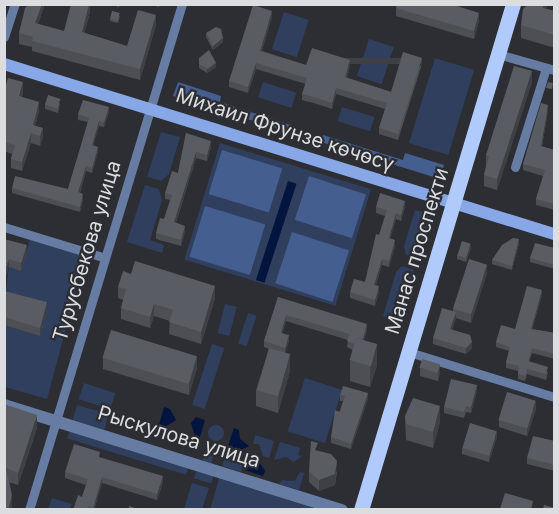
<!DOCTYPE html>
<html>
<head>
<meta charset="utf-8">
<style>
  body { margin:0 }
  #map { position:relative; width:559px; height:514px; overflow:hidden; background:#2c2e33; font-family:Inter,sans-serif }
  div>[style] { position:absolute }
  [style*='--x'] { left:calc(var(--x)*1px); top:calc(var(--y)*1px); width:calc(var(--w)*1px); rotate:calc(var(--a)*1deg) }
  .green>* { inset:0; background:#303f5e; transform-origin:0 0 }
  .round { border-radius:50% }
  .forest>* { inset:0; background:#455e90; transform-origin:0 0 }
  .water>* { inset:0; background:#03143f; transform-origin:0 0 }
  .minor>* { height:9px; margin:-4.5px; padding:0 4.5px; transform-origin:4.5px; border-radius:4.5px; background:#677ca3 }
  .tertiary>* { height:12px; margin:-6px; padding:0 6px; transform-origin:6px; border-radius:6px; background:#677ca3 }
  .secondary>* { height:12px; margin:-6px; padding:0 6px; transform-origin:6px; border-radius:6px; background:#87a7e6 }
  .primary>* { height:15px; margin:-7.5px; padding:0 7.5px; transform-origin:7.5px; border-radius:7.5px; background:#b0cafb }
  .wall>* { inset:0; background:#4d4f54 }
  .shaded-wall>* { inset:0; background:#3e4045; transform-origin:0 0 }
  .building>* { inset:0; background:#595c62; transform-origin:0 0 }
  span { translate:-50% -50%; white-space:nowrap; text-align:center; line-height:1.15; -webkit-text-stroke:4.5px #2c2e33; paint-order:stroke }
  .street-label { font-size:20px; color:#dbdde0 }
  .frame { position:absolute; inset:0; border:6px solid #dbdde0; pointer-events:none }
</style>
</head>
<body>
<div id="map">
  <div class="green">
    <div style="left:284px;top:12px;width:26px;height:39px;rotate:18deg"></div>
    <div style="left:369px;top:39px;width:26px;height:39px;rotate:18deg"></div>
    <div style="left:435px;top:58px;width:41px;height:89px;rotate:17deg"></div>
    <div style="left:263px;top:82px;width:35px;height:16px;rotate:18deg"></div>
    <div style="left:342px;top:107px;width:34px;height:15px;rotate:17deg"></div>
    <div style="clip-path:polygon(161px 132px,180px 137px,169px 174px,161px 181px,147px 177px)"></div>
    <div style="left:220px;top:143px;width:158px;height:122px;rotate:17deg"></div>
    <div style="clip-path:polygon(145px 185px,159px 189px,162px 200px,150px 240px,164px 245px,162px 253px,127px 242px)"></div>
    <div style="clip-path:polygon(415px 210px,431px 214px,417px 258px,406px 255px,404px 246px)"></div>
    <div style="clip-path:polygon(31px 236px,86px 254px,47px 399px,5px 387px,4px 325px,39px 335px,47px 310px,5px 297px,9px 267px,21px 270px)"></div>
    <div style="clip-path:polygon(402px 266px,414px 270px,398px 321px,383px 316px,396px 272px)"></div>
    <div style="left:225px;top:304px;width:12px;height:30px;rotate:14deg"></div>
    <div style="left:248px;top:313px;width:9px;height:32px;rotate:18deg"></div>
    <div style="left:212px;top:344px;width:13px;height:64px;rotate:18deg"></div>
    <div style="left:305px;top:378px;width:39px;height:56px;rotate:18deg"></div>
    <div style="left:84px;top:383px;width:33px;height:17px;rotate:18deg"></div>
    <div style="left:77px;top:405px;width:33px;height:16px;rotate:16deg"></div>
    <div class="round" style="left:208px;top:425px;width:16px;height:16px"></div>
    <div style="left:70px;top:430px;width:124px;height:9px;rotate:17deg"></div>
    <div style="clip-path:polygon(255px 435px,274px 441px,269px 458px,263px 456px,259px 444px,253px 444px)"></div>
    <div style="clip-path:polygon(280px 442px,300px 448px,298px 455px,302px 456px,294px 462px,286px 457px,274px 460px)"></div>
    <div style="left:208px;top:444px;width:9px;height:18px;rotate:18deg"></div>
    <div style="clip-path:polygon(227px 450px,240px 454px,244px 462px,241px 472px,222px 466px)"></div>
    <div style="left:197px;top:468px;width:18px;height:11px;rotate:16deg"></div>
    <div style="clip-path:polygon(300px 472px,304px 473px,299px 490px,279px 484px,282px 480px,295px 481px)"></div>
    <div style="clip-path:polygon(220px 475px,335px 510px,210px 510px)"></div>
    <div style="clip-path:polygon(192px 483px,209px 488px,202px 509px,184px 509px)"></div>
    <div style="clip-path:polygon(52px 498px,72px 504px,70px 509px,48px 509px)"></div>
  </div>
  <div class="forest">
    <div style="clip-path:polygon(178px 82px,221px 96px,220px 102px,291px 125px,289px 132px,173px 96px)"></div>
    <div style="clip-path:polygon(323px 135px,403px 160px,405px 153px,444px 165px,440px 179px,321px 142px)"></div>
    <div style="left:222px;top:150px;width:63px;height:46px;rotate:17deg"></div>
    <div style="left:309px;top:176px;width:60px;height:46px;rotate:18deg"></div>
    <div style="left:205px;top:206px;width:63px;height:53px;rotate:17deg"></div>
    <div style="left:292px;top:232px;width:60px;height:54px;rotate:18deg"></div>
  </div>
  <div class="water">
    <div style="left:288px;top:181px;width:9px;height:104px;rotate:18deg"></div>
    <div style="clip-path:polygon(164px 407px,170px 409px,176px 420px,165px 427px,159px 425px)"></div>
    <div style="clip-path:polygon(196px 417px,205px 420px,200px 437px,195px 436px,191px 423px)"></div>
    <div style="clip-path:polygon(234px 428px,239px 430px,240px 439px,249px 446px,241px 450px,228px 446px)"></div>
    <div style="clip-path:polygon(257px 459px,265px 471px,263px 476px,245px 470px,247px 463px)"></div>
  </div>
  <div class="minor">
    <div style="--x:4;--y:37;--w:35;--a:-72"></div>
    <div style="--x:498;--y:54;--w:58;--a:15.9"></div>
    <div style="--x:515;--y:167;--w:104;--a:-72.6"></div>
    <div style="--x:4;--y:227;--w:103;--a:16.9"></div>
    <div style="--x:409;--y:352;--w:152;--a:17.2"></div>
    <div style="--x:29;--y:510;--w:529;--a:-73.18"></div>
  </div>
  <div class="tertiary">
    <div style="--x:4;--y:405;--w:354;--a:17.3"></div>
  </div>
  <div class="secondary">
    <div style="--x:4;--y:64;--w:576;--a:17.18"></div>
  </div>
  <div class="primary">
    <div style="--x:361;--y:510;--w:528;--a:-73.28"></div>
  </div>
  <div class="wall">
    <div style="clip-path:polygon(29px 4px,45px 4px,38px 24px,64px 31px,90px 4px,90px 12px,84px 33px,127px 46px,156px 25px,140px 80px,32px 51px,32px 47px,19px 44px,19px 33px)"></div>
    <div style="clip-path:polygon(151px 4px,160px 4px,159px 7px)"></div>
    <div style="clip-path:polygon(396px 8px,479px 21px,474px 39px,396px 16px)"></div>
    <div style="clip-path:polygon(547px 9px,555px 11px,555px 48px,521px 38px,521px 25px)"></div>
    <div style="clip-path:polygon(120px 16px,118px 23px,110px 21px,110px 19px)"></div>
    <div style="clip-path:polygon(272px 17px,262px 51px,306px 65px,350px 66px,347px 78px,391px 92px,422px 64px,398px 140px,379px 134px,379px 128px,385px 109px,336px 94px,332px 109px,317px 104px,302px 100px,302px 94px,306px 84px,256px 69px,248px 93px,229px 87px,229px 81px)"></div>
    <div style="clip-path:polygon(206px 33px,223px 42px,213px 50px,206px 37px)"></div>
    <div style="clip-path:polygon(199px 58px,216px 67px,207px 73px,199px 68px)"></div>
    <div style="clip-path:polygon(532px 82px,497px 190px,484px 186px,484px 175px,486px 166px,486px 155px)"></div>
    <div style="clip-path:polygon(4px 92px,23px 92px,22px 97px,39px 111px,35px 126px,43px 137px,40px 146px,31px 143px,22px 171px,11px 168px,11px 159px,12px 154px,4px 151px)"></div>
    <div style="clip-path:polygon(60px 103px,58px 113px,45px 109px,45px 105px)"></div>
    <div style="clip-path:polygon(548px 111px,542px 147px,555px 150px,555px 210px,536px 205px,536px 199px,543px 176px,523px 170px,523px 164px)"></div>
    <div style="clip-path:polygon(109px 112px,104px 127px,99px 126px,93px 146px,98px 152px,92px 173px,86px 171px,80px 193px,83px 199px,80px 212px,12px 193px,12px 188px,68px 189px,88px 122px,78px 120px,78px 114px)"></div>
    <div style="clip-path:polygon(186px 133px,211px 147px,207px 161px,196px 158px,176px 223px,185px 232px,181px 246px,156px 239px,156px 233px,164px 219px,170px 200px,165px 199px,165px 193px,178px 173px)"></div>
    <div style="clip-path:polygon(376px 207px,405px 207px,401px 221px,396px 219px,390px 239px,395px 246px,389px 267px,382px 265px,376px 285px,379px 292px,375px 306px,350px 298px,350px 292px,365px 282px,385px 216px,376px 213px)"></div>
    <div style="clip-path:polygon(4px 239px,27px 253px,21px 271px,9px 267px)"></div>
    <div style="clip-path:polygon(519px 243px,512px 270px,492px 264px,492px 260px)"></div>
    <div style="clip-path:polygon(471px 248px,466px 262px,457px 259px,457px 255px)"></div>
    <div style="clip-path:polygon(555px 248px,555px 269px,530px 262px,530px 258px)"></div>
    <div style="clip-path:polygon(487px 273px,471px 323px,456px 318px,452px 330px,472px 348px,466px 354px,433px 344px,433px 338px,453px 311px,453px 309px)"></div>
    <div style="clip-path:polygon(131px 274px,215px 298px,201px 344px,169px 334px,170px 321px,154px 316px,150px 328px,121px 319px,121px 308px,123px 300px,118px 298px,118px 287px)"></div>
    <div style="clip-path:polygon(4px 291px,47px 310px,40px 336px,4px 325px)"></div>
    <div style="clip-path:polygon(542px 295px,532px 329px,555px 333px,555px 359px,532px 353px,529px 362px,548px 372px,546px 380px,527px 374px,525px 381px,518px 379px,518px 371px,506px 368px,506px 363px,509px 351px,496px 347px,496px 342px,515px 329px)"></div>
    <div style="clip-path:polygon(278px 297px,367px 330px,364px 340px,377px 365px,370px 387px,350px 381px,350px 360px,353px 350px,347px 347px,348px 340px,286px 321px,282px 333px,289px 341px,285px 353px,290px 371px,278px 413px,256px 406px,256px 390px,269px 349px,264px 347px,264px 341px)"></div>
    <div style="clip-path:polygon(103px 358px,197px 368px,189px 395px,103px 369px)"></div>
    <div style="clip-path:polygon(420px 368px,440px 372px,438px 381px,420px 376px)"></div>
    <div style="clip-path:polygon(477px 391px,471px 413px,466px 412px,464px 418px,444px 413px,444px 407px)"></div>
    <div style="clip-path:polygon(340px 395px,368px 399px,351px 449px,331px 443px,331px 437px,343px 401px,340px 401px)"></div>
    <div style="clip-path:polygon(4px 404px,37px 428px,18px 485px,9px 482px,12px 508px,4px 510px)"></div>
    <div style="clip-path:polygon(536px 409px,527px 436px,499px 427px,499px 420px)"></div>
    <div style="clip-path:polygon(405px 416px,440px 422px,433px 448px,406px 440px)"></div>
    <div style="clip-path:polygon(497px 437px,489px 462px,462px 454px,462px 448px)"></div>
    <div style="clip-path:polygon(555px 441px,555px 471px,527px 464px,527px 458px)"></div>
    <div style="clip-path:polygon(318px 451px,337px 472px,335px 485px,319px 491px,309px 482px,309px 471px)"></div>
    <div style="clip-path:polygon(100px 458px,163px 482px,157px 500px,102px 483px,94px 510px,73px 510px,82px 497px,86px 485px,65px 478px,65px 472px)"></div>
  </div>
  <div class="shaded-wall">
    <div style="clip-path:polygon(42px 4px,45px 4px,35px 33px,35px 23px)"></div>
    <div style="clip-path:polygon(89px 4px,90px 12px,82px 42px,82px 32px)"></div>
    <div style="clip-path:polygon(117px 4px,126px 4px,117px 8px)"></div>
    <div style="clip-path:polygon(544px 4px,548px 4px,543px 21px,543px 8px)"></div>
    <div style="clip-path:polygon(272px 11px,272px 17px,260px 57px,260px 51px)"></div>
    <div style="clip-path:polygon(479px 13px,479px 21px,474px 39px,474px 31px)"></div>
    <div style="clip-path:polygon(156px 15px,156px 25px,140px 80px,140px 69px)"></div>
    <div style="clip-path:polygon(223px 38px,223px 42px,213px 50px,213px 46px)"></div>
    <div style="left:422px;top:58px;width:6px;height:80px;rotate:90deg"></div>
    <div style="clip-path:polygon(350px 60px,350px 66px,345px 83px,345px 77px)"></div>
    <div style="clip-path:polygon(216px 63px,216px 67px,207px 73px,207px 69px)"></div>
    <div style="clip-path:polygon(256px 63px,256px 69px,248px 93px,248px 87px)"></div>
    <div style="clip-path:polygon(532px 71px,532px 82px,497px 190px,497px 179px)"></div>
    <div style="clip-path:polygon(23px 82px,23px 92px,19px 105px,19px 96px)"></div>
    <div style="clip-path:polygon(336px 88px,336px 94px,332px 109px,332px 103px)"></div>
    <div style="clip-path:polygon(39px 102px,39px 111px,33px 134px,33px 125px)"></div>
    <div style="clip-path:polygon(548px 105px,548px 111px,541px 152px,541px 146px)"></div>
    <div style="clip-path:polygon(109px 107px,109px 112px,104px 127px,104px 122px)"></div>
    <div style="clip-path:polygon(99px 121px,99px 126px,92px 150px,92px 145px)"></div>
    <div style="clip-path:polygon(43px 128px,43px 137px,40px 146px,40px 136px)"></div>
    <div style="clip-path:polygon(31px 133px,31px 143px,22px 171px,22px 162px)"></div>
    <div style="clip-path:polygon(211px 141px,211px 147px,207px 161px,207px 155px)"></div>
    <div style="clip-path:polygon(98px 147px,98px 152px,92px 173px,92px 168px)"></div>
    <div style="clip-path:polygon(196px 152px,196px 158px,174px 228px,174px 222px)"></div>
    <div style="clip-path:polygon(86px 166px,86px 171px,78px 197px,78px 192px)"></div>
    <div style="clip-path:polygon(83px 194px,83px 199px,80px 212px,80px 207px)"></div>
    <div style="clip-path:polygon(405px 201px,405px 207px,401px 221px,401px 215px)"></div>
    <div style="clip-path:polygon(396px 213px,396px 219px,389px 244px,389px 238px)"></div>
    <div style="clip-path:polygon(185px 226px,185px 232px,181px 246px,181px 240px)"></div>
    <div style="clip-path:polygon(519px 239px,519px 243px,512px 270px,512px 266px)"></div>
    <div style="clip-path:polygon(395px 240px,395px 246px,389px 267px,389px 261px)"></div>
    <div style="clip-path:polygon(471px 244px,471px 248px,466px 262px,466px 258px)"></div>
    <div style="clip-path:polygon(27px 245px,27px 253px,21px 271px,21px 263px)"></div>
    <div style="clip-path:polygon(9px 259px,9px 267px,4px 282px,4px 274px)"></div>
    <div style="clip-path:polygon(382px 259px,382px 265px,374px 291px,374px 285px)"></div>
    <div style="clip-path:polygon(487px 265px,487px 273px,471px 323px,471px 315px)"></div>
    <div style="clip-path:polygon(215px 286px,215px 298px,201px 344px,201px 332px)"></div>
    <div style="clip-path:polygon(379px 286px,379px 292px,375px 306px,375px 300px)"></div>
    <div style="clip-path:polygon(542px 290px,542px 295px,531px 334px,531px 329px)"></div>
    <div style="clip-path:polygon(47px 302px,47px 310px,40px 336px,40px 328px)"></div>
    <div style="clip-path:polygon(154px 304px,154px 316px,150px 328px,150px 317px)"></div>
    <div style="clip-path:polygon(456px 312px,456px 318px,450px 335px,450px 329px)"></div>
    <div style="clip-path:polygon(286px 315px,286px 321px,281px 339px,281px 333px)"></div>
    <div style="clip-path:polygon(367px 324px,367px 330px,360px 353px,360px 347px)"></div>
    <div style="clip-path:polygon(289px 335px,289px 341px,285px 354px,285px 348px)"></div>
    <div style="clip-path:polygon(472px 342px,472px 348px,466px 354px,466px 348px)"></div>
    <div style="clip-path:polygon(377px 344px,377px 365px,370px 387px,370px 366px)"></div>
    <div style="clip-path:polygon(290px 354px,290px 371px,278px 413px,278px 397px)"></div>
    <div style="clip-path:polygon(197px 356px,197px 368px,189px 395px,189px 384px)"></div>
    <div style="clip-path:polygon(440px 364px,440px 372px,438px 381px,438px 373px)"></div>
    <div style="clip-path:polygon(477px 385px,477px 391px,471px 413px,471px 407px)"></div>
    <div style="clip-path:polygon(368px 393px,368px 399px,351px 449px,351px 444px)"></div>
    <div style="clip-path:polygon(536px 401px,536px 409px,527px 436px,527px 428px)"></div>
    <div style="clip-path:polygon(440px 406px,440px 422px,433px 448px,433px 432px)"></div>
    <div style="clip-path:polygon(37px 415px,37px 428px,18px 485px,18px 473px)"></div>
    <div style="clip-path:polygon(497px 431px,497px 437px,489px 462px,489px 456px)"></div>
    <div style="clip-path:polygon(337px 461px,335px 485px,319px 491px,319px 480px)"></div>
    <div style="clip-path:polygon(163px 476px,163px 482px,157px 500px,157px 494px)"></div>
    <div style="clip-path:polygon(102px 477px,102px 483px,94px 510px,93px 510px)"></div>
    <div style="clip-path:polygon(12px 495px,12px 510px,8px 510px)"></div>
  </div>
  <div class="building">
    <div style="clip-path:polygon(29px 4px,42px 4px,35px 23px,64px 31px,71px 4px,89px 4px,82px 32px,127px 46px,138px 10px,156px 15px,140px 69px,32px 41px,33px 37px,19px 33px,25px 8px)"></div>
    <div style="clip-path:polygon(397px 4px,451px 4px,479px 13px,474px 31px,396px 8px)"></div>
    <div style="clip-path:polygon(528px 4px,544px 4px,543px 8px,555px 11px,555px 35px,521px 25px,523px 9px)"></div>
    <div style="clip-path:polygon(253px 5px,272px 11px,260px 51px,306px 65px,312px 48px,350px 60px,345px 77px,391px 92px,403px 52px,422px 58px,398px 134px,379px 128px,387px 103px,336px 88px,332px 103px,317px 98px,302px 94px,307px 78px,256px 63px,248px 87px,229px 81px)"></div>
    <div style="left:112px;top:11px;width:8px;height:8px;rotate:14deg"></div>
    <div style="clip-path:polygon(216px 27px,221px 29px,223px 38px,213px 46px,206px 33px)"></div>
    <div style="clip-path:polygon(209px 50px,216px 63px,207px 69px,199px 64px,199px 58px)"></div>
    <div style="clip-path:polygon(514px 66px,532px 71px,497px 179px,484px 175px,489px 156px,486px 155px)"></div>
    <div style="clip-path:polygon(8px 78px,23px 82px,19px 96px,39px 102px,33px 125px,43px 128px,40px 136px,31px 133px,22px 162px,11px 159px,15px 145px,4px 142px,4px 92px)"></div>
    <div style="clip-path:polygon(548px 82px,553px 83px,552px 89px,546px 88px)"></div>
    <div style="left:48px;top:95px;width:13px;height:10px;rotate:18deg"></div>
    <div style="clip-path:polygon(83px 100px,109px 107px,104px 122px,99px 121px,92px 145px,98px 147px,92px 168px,86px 166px,78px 192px,83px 194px,80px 207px,12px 188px,15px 176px,68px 189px,89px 118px,78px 114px)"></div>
    <div style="clip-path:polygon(541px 103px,548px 105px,541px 146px,555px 150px,555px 204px,536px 199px,545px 170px,523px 164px)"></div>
    <div style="clip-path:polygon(186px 133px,211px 141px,207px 155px,196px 152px,174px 222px,185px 226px,181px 240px,156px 233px,160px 218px,164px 219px,172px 195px,165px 193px,172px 171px,178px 173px)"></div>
    <div style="clip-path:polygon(380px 193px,405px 201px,401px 215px,396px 213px,389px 238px,395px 240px,389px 261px,382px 259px,374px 285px,379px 286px,375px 300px,350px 292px,354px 279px,365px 282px,376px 234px,379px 235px,387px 210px,376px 207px)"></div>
    <div style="clip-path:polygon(513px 238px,519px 239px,512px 266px,492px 260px,502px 245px)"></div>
    <div style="clip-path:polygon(4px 239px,27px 245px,21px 263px,9px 259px,4px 274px)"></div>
    <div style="left:462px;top:241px;width:9px;height:15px;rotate:18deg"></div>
    <div style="clip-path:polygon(535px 243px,555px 248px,555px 265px,530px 258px)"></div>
    <div style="left:469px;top:259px;width:19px;height:52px;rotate:18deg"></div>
    <div style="clip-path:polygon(135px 261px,215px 286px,201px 332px,169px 322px,173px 310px,154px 304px,150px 317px,121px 308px,126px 289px,118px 287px,123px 271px,131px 274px)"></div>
    <div style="clip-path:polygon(527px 286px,542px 290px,531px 329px,555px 333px,554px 339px,555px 339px,555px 354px,532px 348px,528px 361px,548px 367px,546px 374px,527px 369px,525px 376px,518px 374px,519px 366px,506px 363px,510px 347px,496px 342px,501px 325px,515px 329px)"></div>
    <div style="clip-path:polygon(4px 291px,47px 302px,40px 328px,4px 317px)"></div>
    <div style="clip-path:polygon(278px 297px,367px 324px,363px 339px,356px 338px,354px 344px,347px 341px,349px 334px,286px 315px,281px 333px,289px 335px,285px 348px,264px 341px)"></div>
    <div style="clip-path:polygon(442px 308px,456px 312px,450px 329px,470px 335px,472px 342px,466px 348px,433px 338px)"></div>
    <div style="left:111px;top:330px;width:90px;height:29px;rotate:17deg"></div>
    <div style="left:356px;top:338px;width:22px;height:23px;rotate:16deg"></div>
    <div style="left:269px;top:348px;width:22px;height:44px;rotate:16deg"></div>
    <div style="left:422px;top:359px;width:19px;height:9px;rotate:16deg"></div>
    <div style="clip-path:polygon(451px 379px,477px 385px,471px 407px,466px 406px,464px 412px,444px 407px)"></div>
    <div style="clip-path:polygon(343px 386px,368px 393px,351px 444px,331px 437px,335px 410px,340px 412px,345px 396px,340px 395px)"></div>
    <div style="left:507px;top:392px;width:30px;height:29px;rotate:17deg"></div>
    <div style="clip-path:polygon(413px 398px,440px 406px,433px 432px,406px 424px,405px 416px)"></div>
    <div style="clip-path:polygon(4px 404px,37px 415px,18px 473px,6px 468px,12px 495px,8px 510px,4px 510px,4px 431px,5px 428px,4px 428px)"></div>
    <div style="left:470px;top:423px;width:28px;height:26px;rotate:17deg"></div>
    <div style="clip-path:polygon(533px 436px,555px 441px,555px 465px,527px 458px)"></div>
    <div style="clip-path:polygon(311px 441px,318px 443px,315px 450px,331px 454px,337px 461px,335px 474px,319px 480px,309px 471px)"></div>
    <div style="clip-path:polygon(74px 444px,100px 452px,99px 457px,163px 476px,157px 494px,102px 477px,93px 507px,88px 506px,87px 510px,73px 510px,78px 495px,82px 497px,88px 479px,65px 472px)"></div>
    <div style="clip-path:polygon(505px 493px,533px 501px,531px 510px,500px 509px)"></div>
    <div style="clip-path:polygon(544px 505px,555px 508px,555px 510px,543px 510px)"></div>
    <div style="clip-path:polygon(129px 506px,141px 510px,128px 510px)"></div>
  </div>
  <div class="street-label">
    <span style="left:285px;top:130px;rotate:18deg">Михаил Фрунзе көчөсү</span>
    <span style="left:87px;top:251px;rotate:-73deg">Турусбекова улица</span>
    <span style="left:417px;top:251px;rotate:-73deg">Манас проспекти</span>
    <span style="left:179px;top:437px;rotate:17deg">Рыскулова улица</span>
  </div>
  <div class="frame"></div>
</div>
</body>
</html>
